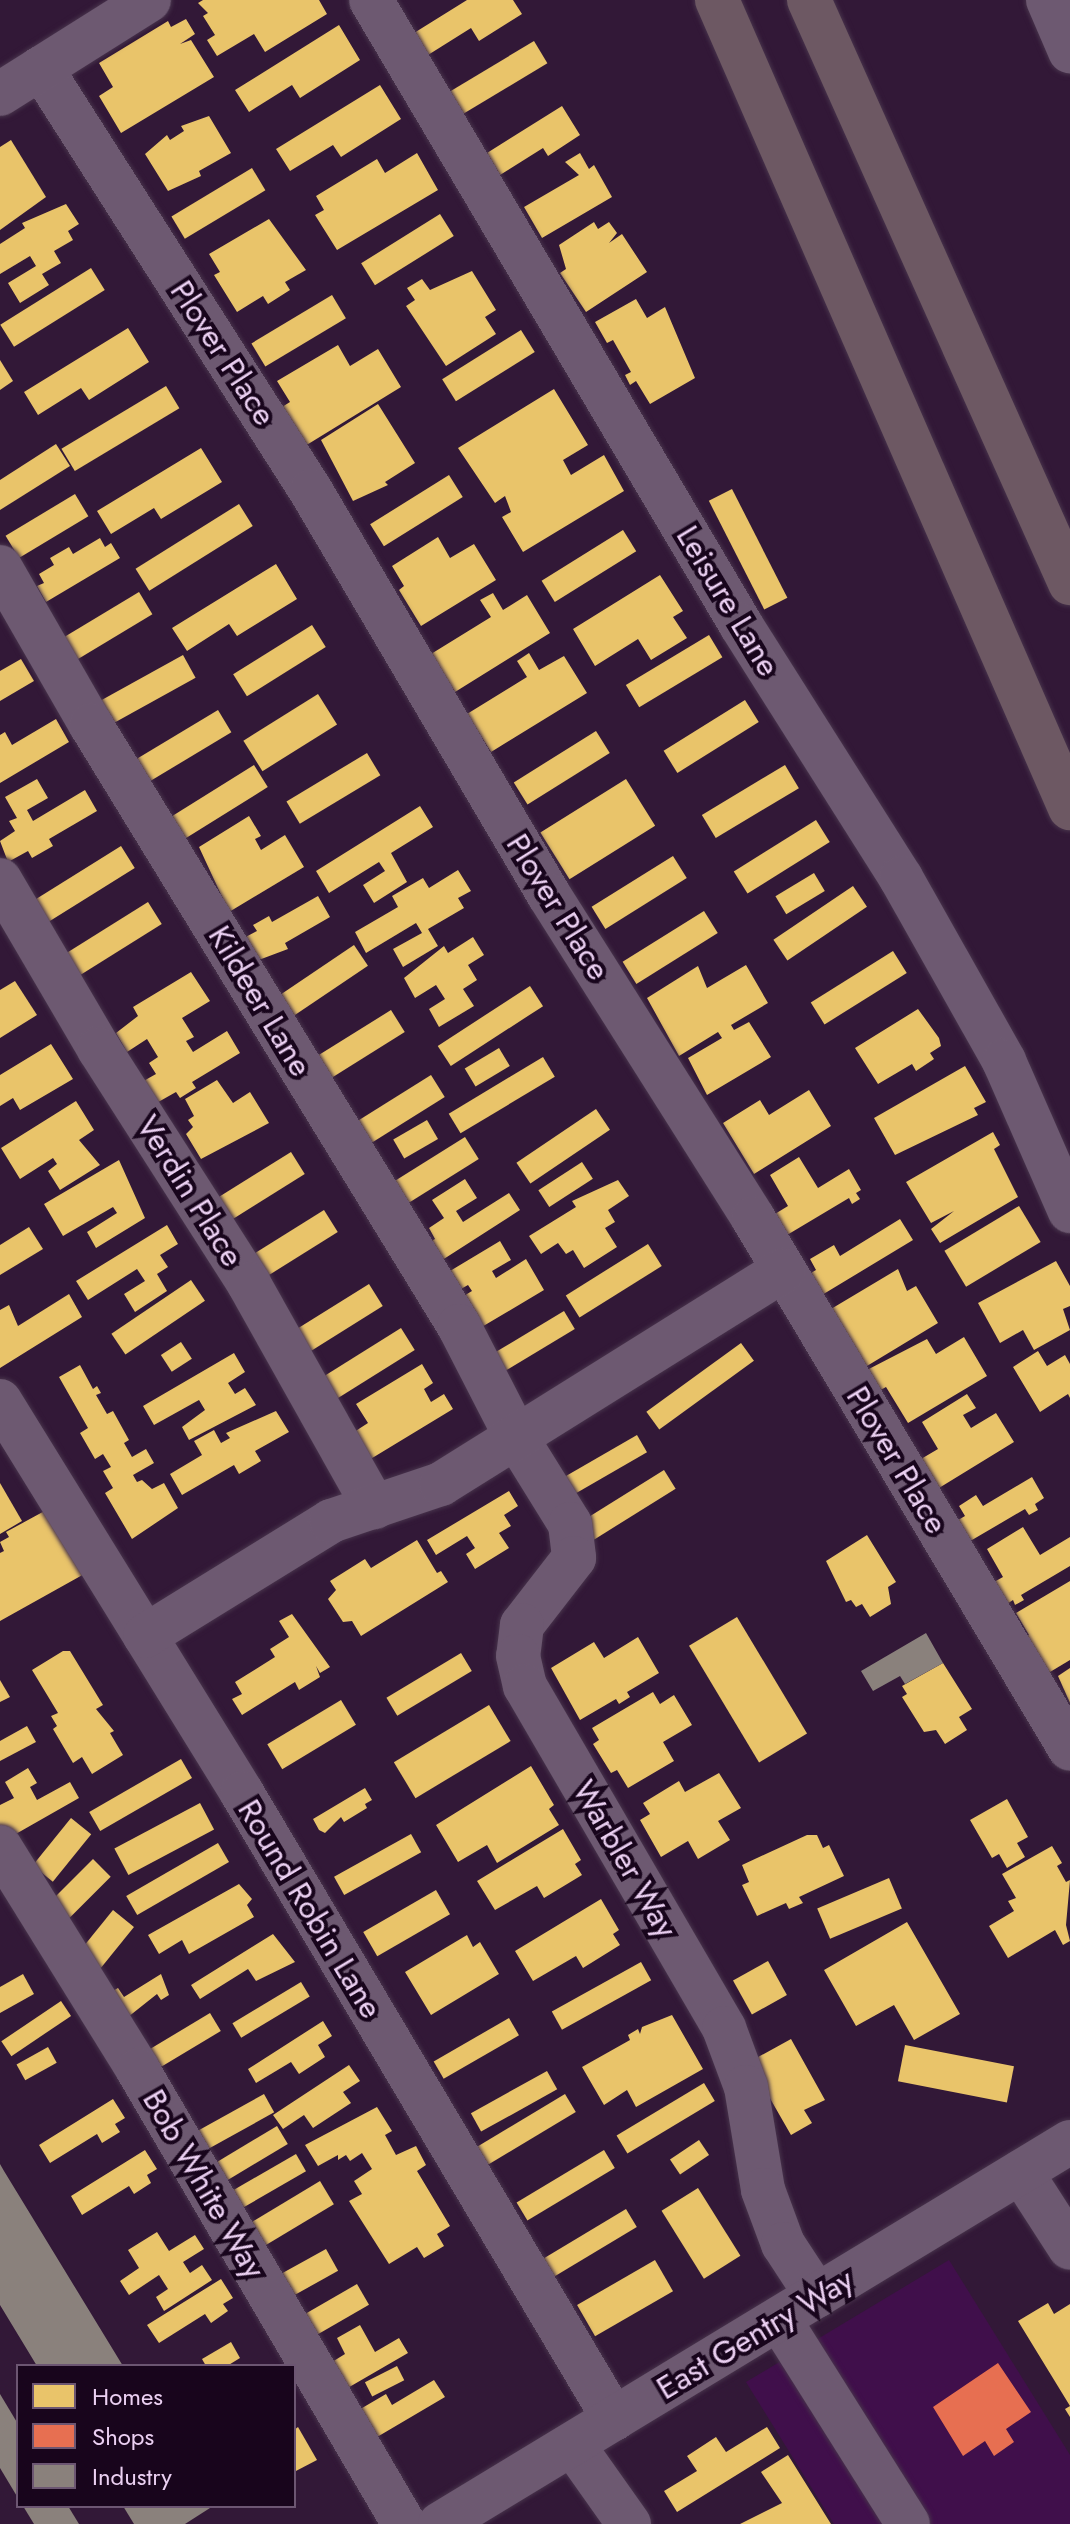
<!DOCTYPE html>
<html>
<head>
<meta charset="utf-8">
<style>
  body { margin:0 }
  #map { position:relative; width:1070px; height:2524px; overflow:hidden; background:#321837; font-family:Jost,sans-serif }
  div>[style] { position:absolute }
  [style*='--x'] { left:calc(var(--x)*1px); top:calc(var(--y)*1px); width:calc(var(--w)*1px); rotate:calc(var(--a)*1deg) }
  .built>* { inset:0; background:#400f4b }
  .homes>* { inset:0; background:#e9c46a; transform-origin:0 0 }
  .shops>* { inset:0; background:#e76f51 }
  .industry>* { inset:0; background:#8a817c }
  .roads { filter:drop-shadow(0 0 2px #47334b) drop-shadow(0 0 2px #47334b) }
  .minor>* { height:44px; margin:-22px; padding:0 22px; transform-origin:22px; border-radius:22px; background:#6d5971 }
  .highway>* { height:44px; margin:-22px; padding:0 22px; transform-origin:22px; border-radius:22px; background:#6d5863 }
  span { translate:-50% -50%; white-space:nowrap; text-align:center; line-height:1.15; -webkit-text-stroke:8px #18051c; paint-order:stroke }
  .street-label { font-size:32px; color:#ebd0f2 }
  .legend { position:absolute; left:16px; top:2364px; width:280px; height:144px; box-sizing:border-box; background:#18051c; border:2px solid #6c5672; margin:0; padding:10px 14px; list-style:none; font-size:24px; color:#ebd0f2 }
  .legend li { display:flex; align-items:center; gap:16px; height:40px }
  .legend b { width:40px; border:2px solid #6c5672 }
</style>
</head>
<body>
<div id="map">
  <div class="built">
    <div style="clip-path:polygon(949px 2260px,1070px 2455px,1070px 2524px,834px 2524px,746px 2382px)"></div>
  </div>
  <div class="homes">
    <div style="clip-path:polygon(203px 0,319px 0,327px 14px,265px 52px,254px 34px,217px 56px,207px 40px,215px 35px,203px 16px,208px 13px,198px 3px)"></div>
    <div style="clip-path:polygon(467px 0,513px 0,522px 14px,479px 41px,471px 28px,428px 55px,414px 33px)"></div>
    <div style="clip-path:polygon(186px 19px,195px 34px,180px 44px,191px 40px,214px 77px,121px 133px,99px 96px,113px 87px,99px 63px,168px 21px,171px 27px)"></div>
    <div style="clip-path:polygon(339px 25px,360px 60px,300px 98px,292px 85px,249px 112px,235px 90px)"></div>
    <div style="left:534px;top:41px;width:26px;height:99px;rotate:59deg"></div>
    <div style="clip-path:polygon(380px 85px,401px 119px,341px 157px,333px 145px,290px 171px,276px 149px)"></div>
    <div style="clip-path:polygon(562px 106px,580px 135px,548px 156px,543px 148px,500px 175px,487px 153px)"></div>
    <div style="clip-path:polygon(209px 116px,231px 153px,199px 171px,201px 176px,168px 191px,145px 154px,167px 135px,170px 140px,184px 131px,181px 126px)"></div>
    <div style="clip-path:polygon(11px 140px,46px 197px,0 230px,0 147px)"></div>
    <div style="clip-path:polygon(417px 153px,438px 190px,337px 250px,315px 215px,324px 210px,316px 196px,377px 159px,385px 173px)"></div>
    <div style="clip-path:polygon(580px 153px,589px 169px,594px 165px,612px 197px,542px 238px,524px 207px,579px 175px,565px 162px)"></div>
    <div style="left:252px;top:168px;width:26px;height:94px;rotate:59deg"></div>
    <div style="clip-path:polygon(66px 204px,79px 224px,68px 231px,73px 240px,54px 251px,61px 263px,42px 274px,49px 285px,20px 303px,8px 283px,36px 266px,30px 256px,0 274px,0 244px,25px 228px,22px 223px)"></div>
    <div style="left:440px;top:214px;width:26px;height:93px;rotate:58deg"></div>
    <div style="clip-path:polygon(269px 219px,306px 270px,285px 282px,290px 290px,268px 304px,263px 296px,237px 312px,214px 275px,220px 272px,209px 254px)"></div>
    <div style="clip-path:polygon(594px 222px,598px 229px,609px 222px,617px 233px,609px 243px,622px 234px,647px 272px,586px 312px,560px 273px,566px 269px,559px 245px)"></div>
    <div style="left:91px;top:268px;width:26px;height:107px;rotate:58deg"></div>
    <div style="clip-path:polygon(472px 271px,496px 310px,485px 317px,496px 334px,446px 366px,406px 306px,415px 300px,407px 288px,422px 279px,430px 290px)"></div>
    <div style="left:332px;top:295px;width:27px;height:94px;rotate:59deg"></div>
    <div style="clip-path:polygon(636px 299px,647px 318px,665px 307px,695px 378px,650px 404px,636px 381px,630px 385px,625px 375px,631px 372px,613px 340px,607px 343px,595px 322px)"></div>
    <div style="clip-path:polygon(128px 328px,149px 362px,89px 400px,81px 388px,38px 415px,24px 392px)"></div>
    <div style="left:521px;top:330px;width:26px;height:93px;rotate:58deg"></div>
    <div style="clip-path:polygon(338px 345px,350px 366px,378px 349px,401px 387px,305px 446px,282px 407px,290px 402px,277px 381px)"></div>
    <div style="clip-path:polygon(0 360px,13px 381px,0 390px)"></div>
    <div style="left:166px;top:386px;width:26px;height:122px;rotate:59deg"></div>
    <div style="clip-path:polygon(554px 389px,588px 445px,563px 460px,571px 475px,604px 455px,624px 491px,523px 552px,502px 517px,511px 512px,505px 496px,495px 503px,458px 448px)"></div>
    <div style="clip-path:polygon(378px 404px,415px 463px,385px 482px,388px 485px,353px 501px,321px 440px)"></div>
    <div style="clip-path:polygon(56px 444px,70px 466px,0 510px,0 480px)"></div>
    <div style="clip-path:polygon(201px 448px,222px 482px,161px 519px,154px 508px,111px 534px,97px 511px)"></div>
    <div style="left:449px;top:475px;width:26px;height:93px;rotate:58deg"></div>
    <div style="left:732px;top:489px;width:122px;height:26px;rotate:63deg"></div>
    <div style="left:75px;top:494px;width:26px;height:81px;rotate:59deg"></div>
    <div style="left:239px;top:504px;width:26px;height:122px;rotate:58deg"></div>
    <div style="left:623px;top:530px;width:25px;height:96px;rotate:58deg"></div>
    <div style="clip-path:polygon(438px 537px,450px 558px,474px 544px,496px 580px,421px 626px,399px 590px,404px 586px,392px 566px)"></div>
    <div style="clip-path:polygon(100px 538px,105px 547px,111px 543px,120px 558px,46px 602px,37px 586px,44px 583px,39px 574px,54px 565px,50px 558px,69px 547px,73px 554px)"></div>
    <div style="clip-path:polygon(276px 564px,297px 599px,237px 636px,229px 624px,187px 651px,172px 628px)"></div>
    <div style="clip-path:polygon(660px 575px,683px 611px,673px 617px,687px 638px,651px 660px,638px 639px,595px 666px,573px 629px)"></div>
    <div style="left:139px;top:592px;width:26px;height:92px;rotate:59deg"></div>
    <div style="clip-path:polygon(493px 593px,503px 610px,527px 595px,550px 633px,455px 692px,431px 654px,491px 617px,480px 600px)"></div>
    <div style="left:312px;top:625px;width:26px;height:93px;rotate:58deg"></div>
    <div style="left:709px;top:635px;width:26px;height:97px;rotate:59deg"></div>
    <div style="clip-path:polygon(529px 653px,539px 670px,564px 656px,587px 693px,491px 752px,467px 714px,527px 677px,517px 661px)"></div>
    <div style="left:183px;top:655px;width:26px;height:94px;rotate:61deg"></div>
    <div style="clip-path:polygon(21px 659px,34px 681px,0 701px,0 671px)"></div>
    <div style="left:318px;top:694px;width:36px;height:88px;rotate:58deg"></div>
    <div style="left:745px;top:700px;width:26px;height:96px;rotate:58deg"></div>
    <div style="left:218px;top:710px;width:26px;height:97px;rotate:59deg"></div>
    <div style="clip-path:polygon(56px 719px,69px 742px,0 783px,0 735px,5px 732px,12px 745px)"></div>
    <div style="left:596px;top:731px;width:26px;height:97px;rotate:58deg"></div>
    <div style="left:367px;top:753px;width:26px;height:94px;rotate:59deg"></div>
    <div style="left:254px;top:765px;width:26px;height:110px;rotate:58deg"></div>
    <div style="left:785px;top:765px;width:27px;height:97px;rotate:59deg"></div>
    <div style="clip-path:polygon(37px 779px,48px 798px,27px 810px,33px 821px,85px 790px,97px 811px,49px 839px,53px 846px,32px 858px,28px 851px,8px 862px,0 841px,15px 831px,9px 821px,17px 818px,5px 797px)"></div>
    <div style="left:626px;top:779px;width:55px;height:101px;rotate:58deg"></div>
    <div style="clip-path:polygon(420px 806px,433px 827px,391px 853px,407px 882px,374px 903px,363px 885px,385px 871px,379px 862px,329px 893px,316px 871px)"></div>
    <div style="clip-path:polygon(249px 816px,261px 836px,255px 839px,261px 850px,285px 835px,304px 867px,229px 912px,199px 847px)"></div>
    <div style="left:816px;top:820px;width:26px;height:97px;rotate:58deg"></div>
    <div style="left:121px;top:846px;width:26px;height:110px;rotate:58deg"></div>
    <div style="left:673px;top:856px;width:26px;height:96px;rotate:58deg"></div>
    <div style="clip-path:polygon(458px 870px,471px 891px,458px 898px,464px 908px,428px 929px,438px 946px,403px 967px,393px 949px,422px 933px,416px 923px,366px 953px,355px 932px,398px 907px,392px 896px,423px 878px,429px 888px)"></div>
    <div style="left:814px;top:873px;width:21px;height:45px;rotate:59deg"></div>
    <div style="left:853px;top:886px;width:25px;height:96px;rotate:56deg"></div>
    <div style="clip-path:polygon(318px 896px,330px 917px,285px 943px,288px 949px,253px 962px,240px 940px,257px 931px,253px 925px,269px 916px,272px 922px)"></div>
    <div style="left:148px;top:902px;width:26px;height:97px;rotate:58deg"></div>
    <div style="left:704px;top:911px;width:26px;height:96px;rotate:58deg"></div>
    <div style="clip-path:polygon(473px 937px,484px 955px,468px 965px,477px 980px,463px 989px,474px 1006px,439px 1027px,429px 1009px,445px 999px,436px 985px,415px 998px,404px 978px,444px 946px,448px 953px)"></div>
    <div style="left:354px;top:945px;width:25px;height:96px;rotate:56deg"></div>
    <div style="left:893px;top:951px;width:26px;height:97px;rotate:58deg"></div>
    <div style="clip-path:polygon(746px 965px,768px 1003px,731px 1025px,734px 1030px,749px 1022px,771px 1057px,707px 1095px,688px 1058px,722px 1038px,718px 1032px,679px 1056px,647px 998px,698px 966px,707px 988px)"></div>
    <div style="clip-path:polygon(191px 972px,210px 1001px,182px 1018px,194px 1037px,186px 1041px,193px 1052px,227px 1031px,240px 1053px,192px 1082px,196px 1088px,180px 1098px,176px 1092px,153px 1105px,140px 1083px,156px 1074px,149px 1063px,158px 1057px,147px 1039px,127px 1052px,116px 1033px,138px 1016px,133px 1007px)"></div>
    <div style="clip-path:polygon(15px 981px,37px 1015px,0 1038px,0 990px)"></div>
    <div style="left:530px;top:986px;width:24px;height:110px;rotate:57deg"></div>
    <div style="clip-path:polygon(918px 1009px,939px 1038px,941px 1046px,930px 1053px,934px 1059px,916px 1071px,912px 1064px,878px 1084px,855px 1048px)"></div>
    <div style="left:391px;top:1010px;width:26px;height:96px;rotate:58deg"></div>
    <div style="clip-path:polygon(51px 1044px,73px 1079px,20px 1110px,13px 1098px,0 1106px,0 1075px)"></div>
    <div style="left:499px;top:1048px;width:21px;height:40px;rotate:59deg"></div>
    <div style="left:543px;top:1057px;width:23px;height:110px;rotate:59deg"></div>
    <div style="clip-path:polygon(965px 1066px,986px 1102px,974px 1108px,978px 1115px,895px 1155px,874px 1118px)"></div>
    <div style="left:431px;top:1075px;width:26px;height:97px;rotate:58deg"></div>
    <div style="clip-path:polygon(217px 1080px,233px 1103px,250px 1092px,269px 1123px,201px 1159px,186px 1134px,193px 1127px,188px 1120px,194px 1116px,185px 1099px)"></div>
    <div style="clip-path:polygon(809px 1090px,831px 1126px,754px 1174px,723px 1123px,760px 1100px,769px 1115px)"></div>
    <div style="clip-path:polygon(76px 1101px,94px 1130px,79px 1140px,100px 1165px,60px 1190px,48px 1171px,57px 1164px,53px 1158px,20px 1179px,1px 1148px)"></div>
    <div style="left:596px;top:1109px;width:25px;height:96px;rotate:56deg"></div>
    <div style="left:427px;top:1120px;width:22px;height:39px;rotate:60deg"></div>
    <div style="clip-path:polygon(993px 1132px,1000px 1145px,994px 1149px,1018px 1197px,940px 1243px,931px 1229px,954px 1211px,931px 1223px,906px 1182px)"></div>
    <div style="left:465px;top:1137px;width:26px;height:97px;rotate:58deg"></div>
    <div style="left:291px;top:1152px;width:26px;height:96px;rotate:58deg"></div>
    <div style="clip-path:polygon(799px 1157px,818px 1188px,849px 1169px,861px 1190px,856px 1193px,860px 1199px,852px 1204px,849px 1198px,782px 1238px,770px 1217px,788px 1206px,770px 1175px)"></div>
    <div style="clip-path:polygon(119px 1160px,145px 1218px,96px 1248px,87px 1232px,117px 1213px,113px 1207px,63px 1236px,44px 1204px)"></div>
    <div style="left:582px;top:1162px;width:20px;height:52px;rotate:57deg"></div>
    <div style="clip-path:polygon(465px 1179px,477px 1198px,456px 1211px,463px 1222px,509px 1193px,520px 1210px,436px 1264px,424px 1245px,435px 1239px,429px 1228px,444px 1218px,432px 1200px)"></div>
    <div style="clip-path:polygon(618px 1180px,629px 1196px,608px 1210px,615px 1222px,605px 1228px,617px 1247px,584px 1268px,573px 1250px,566px 1254px,558px 1243px,541px 1254px,529px 1236px,576px 1207px,572px 1201px)"></div>
    <div style="left:1019px;top:1206px;width:42px;height:87px;rotate:59deg"></div>
    <div style="left:324px;top:1210px;width:26px;height:97px;rotate:58deg"></div>
    <div style="clip-path:polygon(900px 1219px,913px 1240px,812px 1301px,799px 1280px,816px 1270px,810px 1259px,834px 1245px,840px 1256px)"></div>
    <div style="clip-path:polygon(167px 1225px,178px 1244px,160px 1255px,168px 1267px,157px 1274px,167px 1291px,135px 1312px,124px 1294px,145px 1281px,137px 1269px,88px 1300px,76px 1281px)"></div>
    <div style="clip-path:polygon(29px 1227px,43px 1249px,0 1275px,0 1245px)"></div>
    <div style="clip-path:polygon(500px 1241px,511px 1260px,492px 1271px,496px 1278px,526px 1259px,544px 1290px,480px 1328px,462px 1297px,472px 1291px,468px 1285px,461px 1289px,450px 1271px)"></div>
    <div style="left:648px;top:1244px;width:26px;height:97px;rotate:58deg"></div>
    <div style="clip-path:polygon(1056px 1261px,1070px 1286px,1070px 1306px,1063px 1309px,1070px 1330px,1034px 1350px,1023px 1330px,1000px 1343px,978px 1303px)"></div>
    <div style="clip-path:polygon(898px 1269px,907px 1291px,916px 1286px,938px 1323px,862px 1369px,831px 1309px)"></div>
    <div style="left:191px;top:1280px;width:25px;height:96px;rotate:56deg"></div>
    <div style="left:369px;top:1284px;width:26px;height:96px;rotate:58deg"></div>
    <div style="clip-path:polygon(69px 1294px,82px 1317px,0 1368px,0 1310px,9px 1305px,18px 1326px)"></div>
    <div style="left:564px;top:1311px;width:21px;height:87px;rotate:59deg"></div>
    <div style="left:401px;top:1328px;width:26px;height:97px;rotate:58deg"></div>
    <div style="clip-path:polygon(964px 1337px,987px 1376px,908px 1423px,886px 1387px,877px 1392px,865px 1371px,927px 1339px,936px 1354px)"></div>
    <div style="left:181px;top:1342px;width:20px;height:24px;rotate:57deg"></div>
    <div style="left:741px;top:1343px;width:22px;height:117px;rotate:54deg"></div>
    <div style="clip-path:polygon(1038px 1351px,1047px 1366px,1065px 1355px,1070px 1364px,1070px 1398px,1068px 1394px,1040px 1412px,1013px 1367px)"></div>
    <div style="clip-path:polygon(234px 1353px,245px 1372px,228px 1383px,235px 1394px,245px 1388px,256px 1405px,189px 1440px,182px 1427px,205px 1410px,199px 1400px,154px 1425px,143px 1406px)"></div>
    <div style="clip-path:polygon(422px 1364px,433px 1383px,424px 1389px,431px 1402px,444px 1394px,453px 1409px,364px 1463px,351px 1434px,368px 1423px,356px 1404px)"></div>
    <div style="clip-path:polygon(80px 1365px,93px 1389px,97px 1386px,101px 1393px,96px 1395px,107px 1414px,113px 1411px,129px 1440px,124px 1443px,132px 1457px,146px 1449px,154px 1463px,133px 1475px,137px 1482px,142px 1480px,152px 1489px,164px 1483px,178px 1508px,132px 1539px,105px 1493px,113px 1488px,103px 1471px,111px 1467px,103px 1454px,95px 1459px,80px 1433px,88px 1428px,59px 1377px)"></div>
    <div style="clip-path:polygon(967px 1394px,976px 1408px,963px 1415px,971px 1428px,996px 1413px,1014px 1442px,939px 1488px,921px 1459px,938px 1449px,922px 1422px)"></div>
    <div style="clip-path:polygon(276px 1411px,289px 1432px,255px 1451px,261px 1461px,239px 1474px,234px 1465px,182px 1495px,170px 1474px,202px 1455px,194px 1441px,214px 1430px,221px 1443px,230px 1438px,226px 1433px)"></div>
    <div style="left:637px;top:1435px;width:20px;height:87px;rotate:60deg"></div>
    <div style="left:664px;top:1470px;width:22px;height:102px;rotate:58deg"></div>
    <div style="clip-path:polygon(1032px 1477px,1044px 1498px,1035px 1504px,1038px 1510px,1029px 1515px,1025px 1509px,960px 1547px,948px 1526px,965px 1516px,959px 1506px,976px 1495px,983px 1506px)"></div>
    <div style="clip-path:polygon(0 1483px,22px 1521px,0 1534px)"></div>
    <div style="clip-path:polygon(509px 1491px,518px 1506px,504px 1515px,511px 1526px,499px 1533px,509px 1548px,475px 1569px,466px 1554px,475px 1548px,467px 1536px,436px 1555px,427px 1540px)"></div>
    <div style="clip-path:polygon(50px 1508px,86px 1573px,0 1621px,0 1553px,4px 1551px,0 1542px,9px 1537px,6px 1532px)"></div>
    <div style="clip-path:polygon(1023px 1527px,1040px 1555px,1070px 1537px,1070px 1566px,1021px 1595px,1024px 1600px,1015px 1605px,1013px 1600px,1007px 1604px,994px 1582px,1003px 1577px,987px 1549px)"></div>
    <div style="clip-path:polygon(867px 1535px,896px 1582px,888px 1587px,891px 1604px,870px 1617px,862px 1604px,856px 1607px,851px 1600px,846px 1602px,826px 1561px)"></div>
    <div style="clip-path:polygon(417px 1540px,437px 1573px,441px 1571px,448px 1582px,361px 1636px,352px 1621px,343px 1622px,328px 1599px,336px 1590px,330px 1581px,365px 1559px,371px 1568px)"></div>
    <div style="clip-path:polygon(1070px 1581px,1070px 1660px,1045px 1675px,1023px 1638px,1029px 1635px,1016px 1613px)"></div>
    <div style="clip-path:polygon(292px 1614px,330px 1667px,320px 1673px,316px 1666px,320px 1677px,299px 1690px,295px 1682px,242px 1715px,232px 1699px,242px 1694px,235px 1682px,275px 1657px,270px 1649px,289px 1637px,279px 1621px)"></div>
    <div style="left:737px;top:1617px;width:136px;height:56px;rotate:59deg"></div>
    <div style="clip-path:polygon(638px 1637px,659px 1673px,627px 1692px,630px 1697px,619px 1704px,616px 1699px,580px 1720px,551px 1668px,594px 1642px,604px 1658px)"></div>
    <div style="clip-path:polygon(63px 1651px,70px 1651px,103px 1705px,96px 1709px,114px 1731px,110px 1733px,123px 1755px,92px 1774px,82px 1757px,73px 1763px,53px 1729px,57px 1726px,51px 1716px,58px 1713px,32px 1670px)"></div>
    <div style="left:461px;top:1653px;width:21px;height:87px;rotate:59deg"></div>
    <div style="clip-path:polygon(943px 1663px,972px 1709px,959px 1717px,967px 1730px,945px 1744px,936px 1730px,924px 1732px,902px 1697px,907px 1694px,902px 1686px)"></div>
    <div style="clip-path:polygon(1070px 1668px,1070px 1703px,1058px 1676px)"></div>
    <div style="clip-path:polygon(0 1680px,10px 1697px,0 1702px)"></div>
    <div style="clip-path:polygon(653px 1692px,660px 1704px,674px 1695px,692px 1725px,663px 1742px,674px 1761px,628px 1788px,617px 1770px,611px 1773px,593px 1744px,599px 1740px,592px 1728px)"></div>
    <div style="left:341px;top:1700px;width:29px;height:86px;rotate:59deg"></div>
    <div style="left:489px;top:1705px;width:42px;height:111px;rotate:59deg"></div>
    <div style="clip-path:polygon(27px 1726px,36px 1742px,0 1761px,0 1741px)"></div>
    <div style="left:181px;top:1759px;width:22px;height:106px;rotate:60deg"></div>
    <div style="clip-path:polygon(531px 1766px,554px 1805px,549px 1809px,559px 1825px,497px 1863px,487px 1845px,458px 1862px,436px 1825px)"></div>
    <div style="clip-path:polygon(28px 1768px,37px 1783px,30px 1787px,37px 1800px,70px 1782px,79px 1798px,7px 1839px,0 1828px,0 1805px,14px 1798px,5px 1782px)"></div>
    <div style="clip-path:polygon(719px 1773px,741px 1808px,718px 1821px,730px 1840px,698px 1859px,688px 1841px,661px 1857px,640px 1820px,650px 1814px,643px 1803px,679px 1781px,685px 1792px)"></div>
    <div style="clip-path:polygon(365px 1788px,372px 1800px,365px 1804px,367px 1808px,344px 1822px,341px 1817px,325px 1833px,319px 1830px,313px 1819px)"></div>
    <div style="clip-path:polygon(1007px 1799px,1028px 1837px,1017px 1843px,1025px 1857px,1007px 1868px,999px 1854px,992px 1858px,970px 1820px)"></div>
    <div style="left:200px;top:1803px;width:30px;height:97px;rotate:62deg"></div>
    <div style="left:71px;top:1818px;width:26px;height:61px;rotate:39deg"></div>
    <div style="clip-path:polygon(563px 1829px,581px 1860px,575px 1864px,582px 1875px,544px 1898px,537px 1886px,495px 1910px,477px 1881px)"></div>
    <div style="left:411px;top:1834px;width:21px;height:88px;rotate:61deg"></div>
    <div style="clip-path:polygon(807px 1835px,817px 1835px,823px 1848px,829px 1845px,844px 1876px,799px 1897px,803px 1903px,789px 1909px,786px 1903px,757px 1916px,742px 1885px,749px 1882px,742px 1865px)"></div>
    <div style="left:218px;top:1843px;width:22px;height:106px;rotate:60deg"></div>
    <div style="clip-path:polygon(1052px 1846px,1062px 1863px,1057px 1866px,1066px 1882px,1070px 1880px,1066px 1925px,1070px 1941px,1063px 1945px,1055px 1930px,1008px 1958px,989px 1926px,1014px 1911px,1008px 1901px,1016px 1898px,1002px 1874px)"></div>
    <div style="left:93px;top:1859px;width:25px;height:71px;rotate:45deg"></div>
    <div style="left:889px;top:1878px;width:33px;height:78px;rotate:67deg"></div>
    <div style="clip-path:polygon(239px 1884px,252px 1899px,247px 1905px,254px 1917px,189px 1954px,182px 1940px,159px 1954px,148px 1935px)"></div>
    <div style="left:436px;top:1890px;width:28px;height:84px;rotate:60deg"></div>
    <div style="clip-path:polygon(601px 1899px,619px 1930px,613px 1934px,620px 1945px,583px 1968px,576px 1956px,533px 1981px,515px 1951px)"></div>
    <div style="left:113px;top:1910px;width:27px;height:62px;rotate:39deg"></div>
    <div style="clip-path:polygon(907px 1922px,960px 2014px,914px 2040px,894px 2005px,856px 2026px,824px 1970px)"></div>
    <div style="clip-path:polygon(273px 1934px,295px 1962px,256px 1981px,248px 1969px,200px 1999px,191px 1985px)"></div>
    <div style="clip-path:polygon(467px 1935px,473px 1947px,480px 1942px,499px 1974px,431px 2015px,405px 1972px)"></div>
    <div style="left:768px;top:1961px;width:39px;height:40px;rotate:61deg"></div>
    <div style="left:641px;top:1962px;width:21px;height:102px;rotate:61deg"></div>
    <div style="clip-path:polygon(23px 1974px,34px 1994px,0 2013px,0 1987px)"></div>
    <div style="clip-path:polygon(161px 1974px,169px 1995px,161px 2000px,157px 1994px,123px 2021px,109px 1993px,118px 1988px,124px 1997px)"></div>
    <div style="left:301px;top:1982px;width:17px;height:80px;rotate:59deg"></div>
    <div style="left:61px;top:2001px;width:18px;height:72px;rotate:56deg"></div>
    <div style="left:210px;top:2013px;width:21px;height:86px;rotate:59deg"></div>
    <div style="clip-path:polygon(672px 2015px,703px 2069px,636px 2107px,627px 2090px,604px 2105px,582px 2067px,630px 2040px,628px 2035px,638px 2029px,640px 2034px,642px 2027px)"></div>
    <div style="left:509px;top:2018px;width:20px;height:87px;rotate:60deg"></div>
    <div style="clip-path:polygon(323px 2021px,332px 2036px,318px 2045px,325px 2057px,299px 2074px,291px 2062px,256px 2083px,248px 2069px)"></div>
    <div style="clip-path:polygon(791px 2039px,825px 2100px,804px 2110px,812px 2123px,791px 2135px,749px 2062px)"></div>
    <div style="left:905px;top:2045px;width:111px;height:37px;rotate:11deg"></div>
    <div style="left:48px;top:2047px;width:18px;height:36px;rotate:61deg"></div>
    <div style="clip-path:polygon(349px 2065px,360px 2081px,343px 2092px,351px 2103px,313px 2128px,304px 2115px,283px 2129px,273px 2115px)"></div>
    <div style="left:547px;top:2071px;width:21px;height:87px;rotate:61deg"></div>
    <div style="left:704px;top:2083px;width:21px;height:102px;rotate:59deg"></div>
    <div style="left:264px;top:2094px;width:21px;height:88px;rotate:61deg"></div>
    <div style="left:565px;top:2094px;width:21px;height:103px;rotate:59deg"></div>
    <div style="clip-path:polygon(113px 2099px,125px 2118px,115px 2124px,120px 2132px,102px 2143px,97px 2134px,50px 2163px,39px 2145px)"></div>
    <div style="clip-path:polygon(377px 2107px,392px 2131px,385px 2135px,396px 2155px,416px 2146px,426px 2165px,417px 2171px,450px 2226px,437px 2234px,444px 2246px,424px 2258px,417px 2247px,389px 2264px,349px 2201px,362px 2194px,354px 2181px,372px 2169px,362px 2153px,350px 2161px,346px 2155px,338px 2160px,338px 2155px,318px 2166px,305px 2145px)"></div>
    <div style="left:277px;top:2126px;width:21px;height:87px;rotate:59deg"></div>
    <div style="left:699px;top:2140px;width:18px;height:35px;rotate:56deg"></div>
    <div style="clip-path:polygon(145px 2150px,157px 2169px,147px 2175px,151px 2183px,134px 2194px,129px 2186px,82px 2215px,71px 2196px)"></div>
    <div style="left:604px;top:2150px;width:21px;height:102px;rotate:59deg"></div>
    <div style="left:296px;top:2154px;width:20px;height:86px;rotate:60deg"></div>
    <div style="left:320px;top:2181px;width:27px;height:87px;rotate:59deg"></div>
    <div style="left:698px;top:2188px;width:80px;height:43px;rotate:58deg"></div>
    <div style="left:626px;top:2209px;width:21px;height:102px;rotate:59deg"></div>
    <div style="clip-path:polygon(157px 2232px,169px 2251px,195px 2235px,204px 2249px,183px 2262px,190px 2273px,202px 2265px,212px 2280px,164px 2311px,156px 2297px,168px 2289px,159px 2275px,129px 2295px,120px 2281px,139px 2268px,128px 2250px)"></div>
    <div style="left:326px;top:2249px;width:25px;height:61px;rotate:61deg"></div>
    <div style="left:655px;top:2260px;width:36px;height:90px;rotate:60deg"></div>
    <div style="clip-path:polygon(221px 2279px,233px 2298px,223px 2304px,228px 2311px,211px 2323px,205px 2314px,159px 2343px,147px 2325px)"></div>
    <div style="left:357px;top:2284px;width:24px;height:61px;rotate:60deg"></div>
    <div style="clip-path:polygon(1048px 2303px,1054px 2314px,1070px 2304px,1070px 2417px,1065px 2409px,1070px 2406px,1018px 2321px)"></div>
    <div style="clip-path:polygon(360px 2325px,375px 2352px,399px 2338px,408px 2353px,339px 2393px,332px 2362px,345px 2354px,337px 2338px)"></div>
    <div style="clip-path:polygon(231px 2342px,240px 2358px,227px 2366px,206px 2366px,202px 2359px)"></div>
    <div style="left:397px;top:2366px;width:16px;height:36px;rotate:63deg"></div>
    <div style="clip-path:polygon(434px 2380px,445px 2397px,372px 2440px,357px 2411px,386px 2394px,392px 2405px)"></div>
    <div style="clip-path:polygon(298px 2427px,317px 2460px,294px 2472px,294px 2430px)"></div>
    <div style="clip-path:polygon(767px 2427px,780px 2448px,677px 2512px,664px 2491px,697px 2471px,687px 2456px,716px 2437px,726px 2452px)"></div>
    <div style="clip-path:polygon(788px 2455px,831px 2524px,740px 2524px,782px 2503px,761px 2472px)"></div>
  </div>
  <div class="shops">
    <div style="clip-path:polygon(998px 2363px,1031px 2412px,1006px 2429px,1014px 2442px,994px 2456px,985px 2441px,963px 2456px,933px 2407px)"></div>
  </div>
  <div class="industry">
    <div style="clip-path:polygon(926px 1633px,943px 1663px,905px 1684px,900px 1676px,873px 1691px,861px 1671px)"></div>
    <div style="clip-path:polygon(0 2164px,4px 2171px,123px 2366px,37px 2366px,0 2305px)"></div>
    <div style="clip-path:polygon(0 2394px,18px 2424px,18px 2498px,0 2468px)"></div>
    <div style="clip-path:polygon(23px 2506px,68px 2506px,79px 2524px,34px 2524px)"></div>
    <div style="clip-path:polygon(123px 2506px,209px 2506px,210px 2508px,185px 2524px,134px 2524px)"></div>
  </div>
  <div class="roads">
    <div class="minor">
      <div style="--x:371;--y:0;--w:726;--a:59.37"></div>
      <div style="--x:741;--y:625;--w:299;--a:57.7"></div>
      <div style="--x:901;--y:878;--w:210;--a:60.6"></div>
      <div style="--x:1004;--y:1061;--w:164;--a:66.3"></div>
      <div style="--x:1048;--y:0;--w:56;--a:66.7"></div>
      <div style="--x:41;--y:68;--w:502;--a:57.45"></div>
      <div style="--x:311;--y:491;--w:469;--a:59.5"></div>
      <div style="--x:549;--y:895;--w:382;--a:57.7"></div>
      <div style="--x:753;--y:1218;--w:618;--a:59.16"></div>
      <div style="--x:0;--y:94;--w:176;--a:-32.2"></div>
      <div style="--x:0;--y:567;--w:182;--a:60.1"></div>
      <div style="--x:91;--y:725;--w:705;--a:58.52"></div>
      <div style="--x:459;--y:1326;--w:125;--a:62.8"></div>
      <div style="--x:516;--y:1437;--w:102;--a:58.2"></div>
      <div style="--x:570;--y:1524;--w:34;--a:83"></div>
      <div style="--x:574;--y:1558;--w:85;--a:127.8"></div>
      <div style="--x:522;--y:1625;--w:31;--a:97"></div>
      <div style="--x:518;--y:1656;--w:31;--a:77"></div>
      <div style="--x:525;--y:1686;--w:396;--a:59.8"></div>
      <div style="--x:724;--y:2028;--w:63;--a:69.6"></div>
      <div style="--x:746;--y:2087;--w:104;--a:80.6"></div>
      <div style="--x:763;--y:2190;--w:58;--a:69.7"></div>
      <div style="--x:783;--y:2244;--w:62;--a:56.8"></div>
      <div style="--x:0;--y:880;--w:196;--a:59.6"></div>
      <div style="--x:99;--y:1049;--w:279;--a:57.4"></div>
      <div style="--x:249;--y:1284;--w:256;--a:60.7"></div>
      <div style="--x:0;--y:1401;--w:461;--a:58.3"></div>
      <div style="--x:242;--y:1793;--w:728;--a:59.28"></div>
      <div style="--x:145;--y:1636;--w:219;--a:-31.7"></div>
      <div style="--x:331;--y:1521;--w:116;--a:-18.6"></div>
      <div style="--x:441;--y:1484;--w:404;--a:-32"></div>
      <div style="--x:0;--y:1847;--w:262;--a:58.2"></div>
      <div style="--x:138;--y:2070;--w:526;--a:59.63"></div>
      <div style="--x:1021;--y:2172;--w:90;--a:57.2"></div>
      <div style="--x:779;--y:2319;--w:242;--a:57.8"></div>
      <div style="--x:573;--y:2445;--w:97;--a:54.7"></div>
      <div style="--x:440;--y:2524;--w:737;--a:-31.23"></div>
    </div>
    <div class="highway">
      <div style="--x:717;--y:0;--w:882;--a:66.4"></div>
      <div style="--x:809;--y:0;--w:639;--a:65.88"></div>
    </div>
  </div>
  <div class="street-label">
    <span style="left:223px;top:353px;rotate:57deg">Plover Place</span>
    <span style="left:728px;top:601px;rotate:59deg">Leisure Lane</span>
    <span style="left:558px;top:907px;rotate:58deg">Plover Place</span>
    <span style="left:260px;top:1001px;rotate:59deg">Kildeer Lane</span>
    <span style="left:190px;top:1191px;rotate:58deg">Verdin Place</span>
    <span style="left:897px;top:1460px;rotate:59deg">Plover Place</span>
    <span style="left:625px;top:1859px;rotate:60deg">Warbler Way</span>
    <span style="left:310px;top:1909px;rotate:59deg">Round Robin Lane</span>
    <span style="left:204px;top:2184px;rotate:60deg">Bob White Way</span>
    <span style="left:755px;top:2334px;rotate:-31deg">East Gentry Way</span>
  </div>
  <ul class="legend">
  <li><b style="height:22px;background:#e9c46a"></b>Homes</li>
  <li><b style="height:22px;background:#e76f51"></b>Shops</li>
  <li><b style="height:22px;background:#8a817c"></b>Industry</li>
  </ul>
</div>
</body>
</html>
